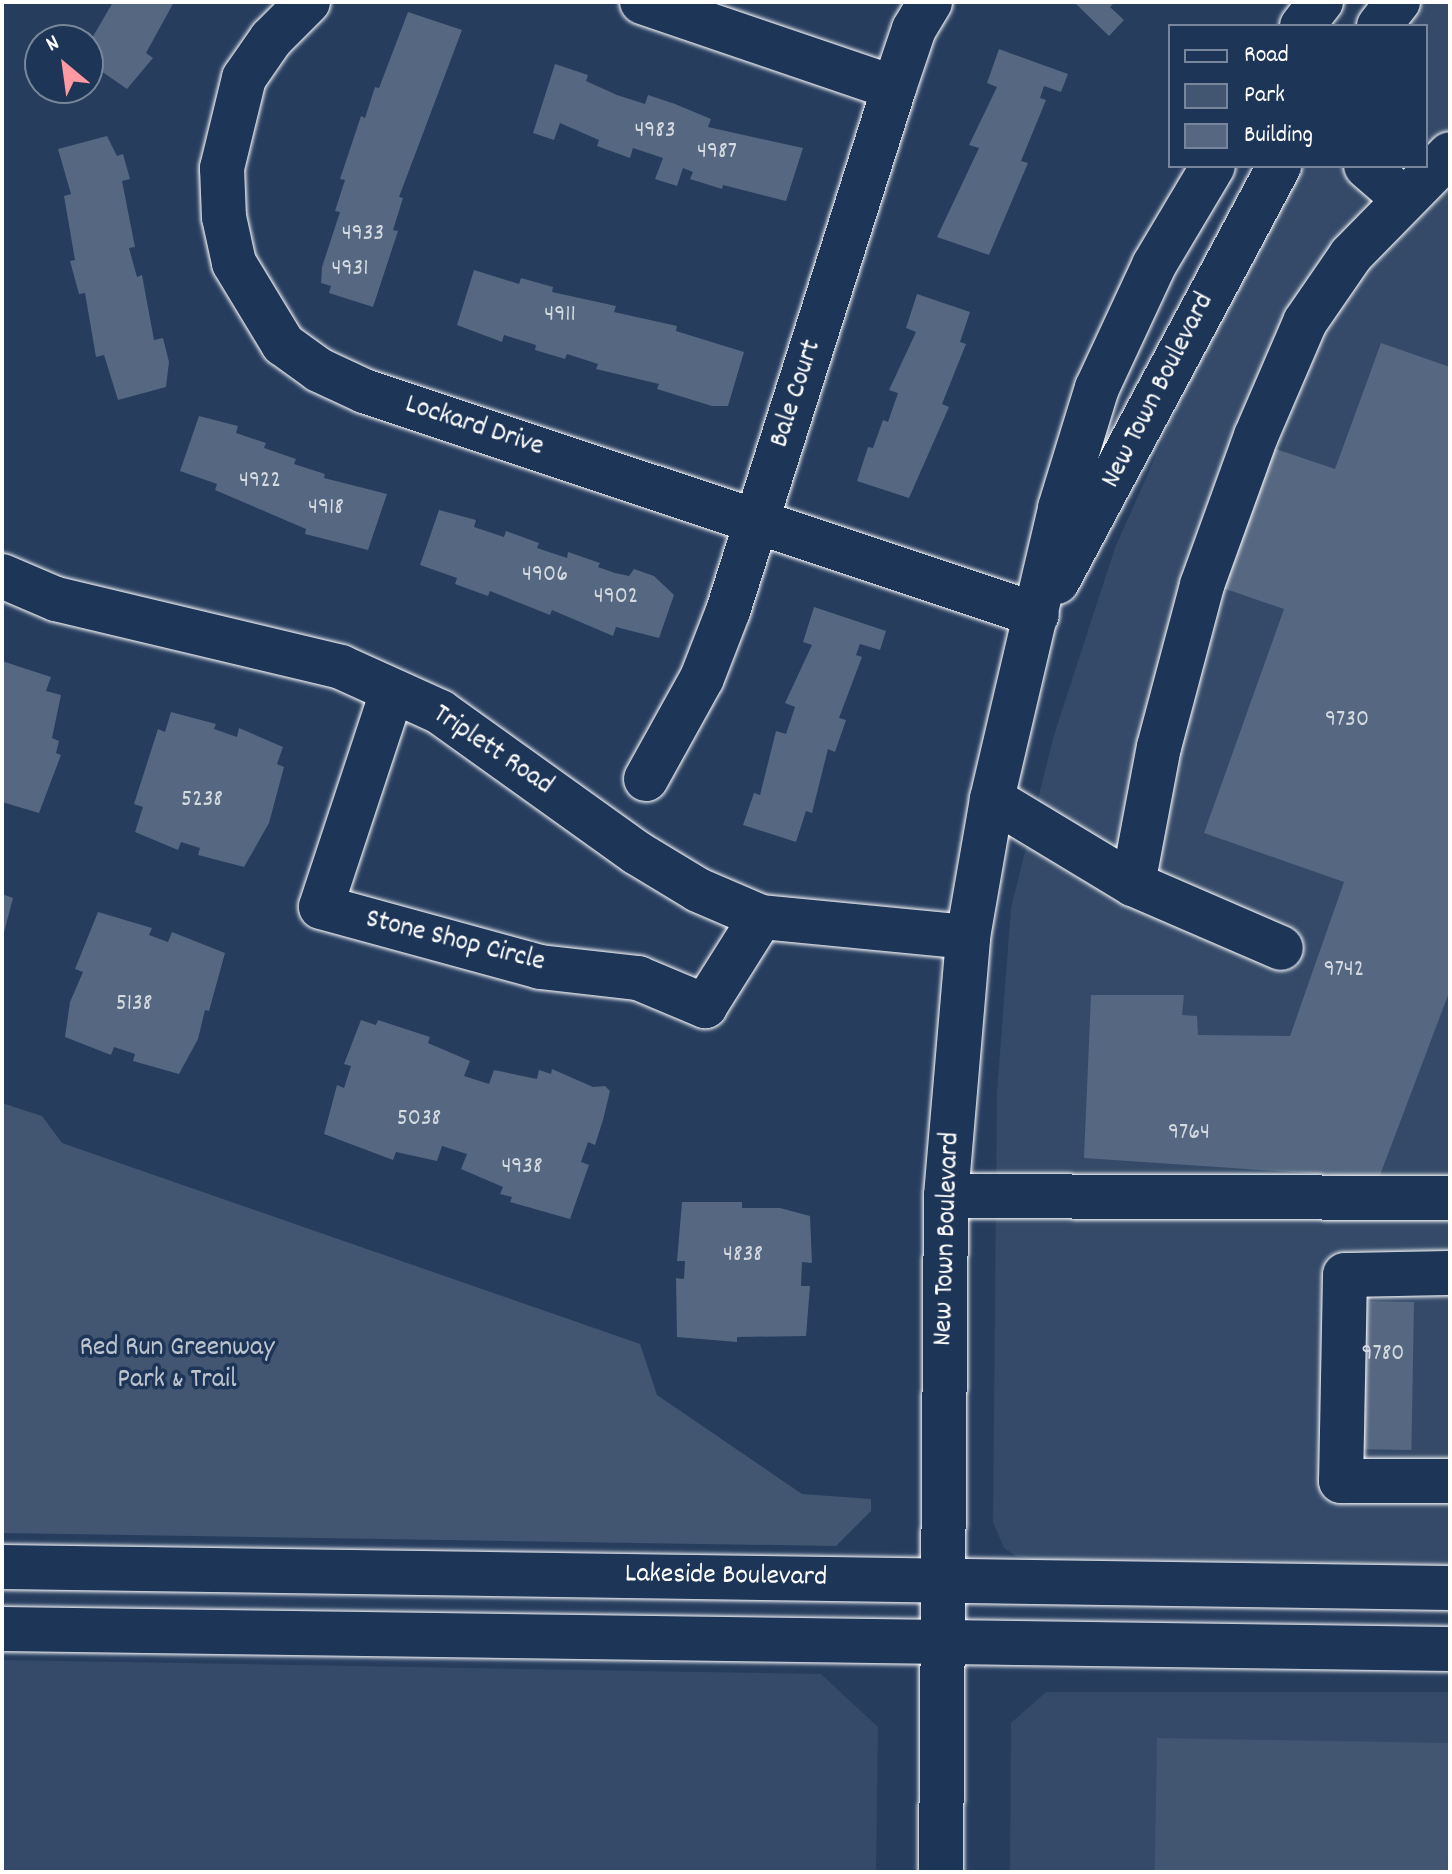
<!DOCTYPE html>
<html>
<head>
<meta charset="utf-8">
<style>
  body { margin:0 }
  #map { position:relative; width:1452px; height:1874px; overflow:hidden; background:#263d5e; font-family:Dekko,sans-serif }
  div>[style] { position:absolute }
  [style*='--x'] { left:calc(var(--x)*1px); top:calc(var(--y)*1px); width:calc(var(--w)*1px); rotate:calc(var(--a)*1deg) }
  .built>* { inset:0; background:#344a68 }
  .green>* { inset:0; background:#425672; transform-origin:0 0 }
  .building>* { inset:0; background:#556781; transform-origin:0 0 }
  .roads { filter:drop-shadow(0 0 2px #fff) drop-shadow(0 0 2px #fff) }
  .minor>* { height:44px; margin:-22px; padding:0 22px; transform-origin:22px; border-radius:22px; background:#1d3557 }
  .major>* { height:44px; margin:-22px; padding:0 22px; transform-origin:22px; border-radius:22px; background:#1d3557 }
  span { translate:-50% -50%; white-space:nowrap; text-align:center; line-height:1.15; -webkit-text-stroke:7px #1d3557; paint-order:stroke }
  .number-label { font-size:24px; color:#d4d9e0 }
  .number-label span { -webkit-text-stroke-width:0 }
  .street-label { font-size:28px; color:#fff }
  .park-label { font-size:28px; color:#bdc4ce }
  .frame { position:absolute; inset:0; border:4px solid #fff; pointer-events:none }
  .legend { position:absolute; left:1168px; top:24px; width:260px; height:144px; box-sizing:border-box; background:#1d3557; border:2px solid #77869a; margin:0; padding:10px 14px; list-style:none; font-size:24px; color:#fff }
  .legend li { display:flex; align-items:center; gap:16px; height:40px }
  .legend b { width:40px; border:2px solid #77869a }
  .north { position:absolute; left:24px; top:24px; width:80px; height:80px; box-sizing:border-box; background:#1d3557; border:2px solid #77869a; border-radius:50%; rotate:331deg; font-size:22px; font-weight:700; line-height:32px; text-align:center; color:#fff }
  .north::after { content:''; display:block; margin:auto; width:28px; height:36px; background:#ff9aa2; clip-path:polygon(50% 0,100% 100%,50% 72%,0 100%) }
</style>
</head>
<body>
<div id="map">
  <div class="built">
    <div style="clip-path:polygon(1424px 2px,1450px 2px,1450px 1568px,1042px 1561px,1016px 1556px,1004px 1548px,993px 1522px,997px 1092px,1011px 908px,1054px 735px,1115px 548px,1199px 358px,1280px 204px,1305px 166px,1426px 166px,1426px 26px,1405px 26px)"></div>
    <div style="clip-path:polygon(2px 1660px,821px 1674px,878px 1727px,876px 1872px,2px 1872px)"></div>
    <div style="clip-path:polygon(1046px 1692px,1450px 1692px,1450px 1872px,1010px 1872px,1011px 1723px)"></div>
  </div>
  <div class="green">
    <div style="clip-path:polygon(2px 1103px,42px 1116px,62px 1143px,640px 1344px,657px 1395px,802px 1494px,871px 1499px,871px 1511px,836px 1546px,2px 1533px)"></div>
    <div style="left:1157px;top:1738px;width:293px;height:134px;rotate:1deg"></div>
  </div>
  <div class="building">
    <div style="clip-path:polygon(113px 2px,174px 2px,146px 53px,153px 58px,127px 89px,88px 62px,88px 45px)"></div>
    <div style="clip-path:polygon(1074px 2px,1115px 2px,1110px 7px,1124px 20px,1109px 36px)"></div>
    <div style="clip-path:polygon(408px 12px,462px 30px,399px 197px,403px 198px,393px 230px,398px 231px,373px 307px,329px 293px,331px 286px,321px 283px,322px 267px,340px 212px,335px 211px,345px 180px,340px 179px,361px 116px,365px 118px,375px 87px,379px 88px)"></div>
    <div style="clip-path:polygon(999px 49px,1068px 74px,1061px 92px,1044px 86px,1040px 98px,1046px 100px,1021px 161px,1028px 163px,989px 255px,937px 237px,979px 148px,969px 145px,997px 87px,987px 83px)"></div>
    <div style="clip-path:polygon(555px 64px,588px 75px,586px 81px,617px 95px,645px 104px,648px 95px,675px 104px,711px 119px,708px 127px,803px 148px,786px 201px,723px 185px,722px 189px,690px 179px,693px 172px,683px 168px,677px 186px,655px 179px,663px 158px,633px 148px,630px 158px,597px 146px,599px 140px,560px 123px,554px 140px,533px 133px)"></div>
    <div style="clip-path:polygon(107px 136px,117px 156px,123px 154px,130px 179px,122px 181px,135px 247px,129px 248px,137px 277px,142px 275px,154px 340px,163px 338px,169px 362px,166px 387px,118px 400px,104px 355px,96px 357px,85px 293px,79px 294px,70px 261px,75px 260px,64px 196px,71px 194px,58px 149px)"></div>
    <div style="clip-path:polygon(474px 270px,519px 284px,521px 278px,553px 287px,552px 292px,616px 306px,614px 312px,677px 326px,676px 331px,744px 352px,728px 406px,712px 406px,657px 389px,659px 384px,596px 369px,598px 364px,567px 354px,565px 359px,535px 350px,536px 345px,504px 335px,502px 342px,457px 325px)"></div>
    <div style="clip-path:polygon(917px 294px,970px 312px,960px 342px,966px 344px,942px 404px,949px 407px,909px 498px,857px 481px,868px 447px,873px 448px,883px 420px,888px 422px,898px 393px,889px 390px,916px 332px,906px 328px)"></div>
    <div style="clip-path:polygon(1381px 343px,1450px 367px,1450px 990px,1379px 1178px,1084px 1158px,1091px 995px,1184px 995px,1182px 1015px,1197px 1016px,1198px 1035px,1290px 1036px,1344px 882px,1204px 833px,1284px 609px,1220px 587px,1270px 447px,1335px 469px)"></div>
    <div style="clip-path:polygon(199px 416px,238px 426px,236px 433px,266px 443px,264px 448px,296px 459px,294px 464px,325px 474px,324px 478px,387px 494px,368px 550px,305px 534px,306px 529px,215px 490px,217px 484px,180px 471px)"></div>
    <div style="clip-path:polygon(439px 510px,476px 520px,474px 527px,504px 537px,506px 531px,539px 543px,537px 548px,567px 558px,568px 552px,600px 563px,598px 567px,615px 573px,629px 576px,634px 569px,654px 576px,674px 595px,659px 638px,616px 627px,613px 636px,552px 610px,550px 615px,490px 591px,488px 596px,455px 584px,457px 578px,420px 565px)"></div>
    <div style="clip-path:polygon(814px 607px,886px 631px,880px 650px,860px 644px,856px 655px,862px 657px,839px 718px,846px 720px,835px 752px,828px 749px,812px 813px,806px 811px,796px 842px,743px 825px,754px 793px,760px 795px,776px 731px,786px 734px,795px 707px,785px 703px,812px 645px,803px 642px)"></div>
    <div style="clip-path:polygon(2px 661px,51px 677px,46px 691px,61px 695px,52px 738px,59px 741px,56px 753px,61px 755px,39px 813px,2px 802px)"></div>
    <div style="clip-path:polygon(171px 712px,216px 724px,214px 729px,237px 737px,239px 728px,283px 747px,277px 764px,284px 767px,269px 823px,244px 867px,198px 855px,200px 848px,181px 842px,178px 850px,135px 832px,143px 807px,134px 804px,158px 729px,165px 732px)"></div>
    <div style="clip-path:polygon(2px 894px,13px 898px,3px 936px,2px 936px)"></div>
    <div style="clip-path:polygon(98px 912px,152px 928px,149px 935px,168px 942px,172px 932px,225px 953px,209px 1011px,205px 1010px,198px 1039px,179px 1074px,133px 1061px,135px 1054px,114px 1047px,111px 1055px,65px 1037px,70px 1002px,83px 972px,75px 969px)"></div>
    <div style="clip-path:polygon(361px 1020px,376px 1025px,378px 1020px,430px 1037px,428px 1043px,470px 1061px,464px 1076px,489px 1084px,494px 1070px,537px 1079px,539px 1070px,551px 1074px,552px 1069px,593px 1087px,605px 1086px,610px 1091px,603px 1120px,595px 1145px,588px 1142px,581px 1162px,589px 1165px,570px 1219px,510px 1202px,512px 1197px,500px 1194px,503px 1187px,461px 1169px,467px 1154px,442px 1146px,437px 1161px,396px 1152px,393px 1160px,324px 1134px,337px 1085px,344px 1088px,351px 1066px,344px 1064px)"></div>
    <div style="clip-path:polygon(682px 1202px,742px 1202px,742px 1208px,780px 1208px,810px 1216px,812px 1263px,802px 1262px,801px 1286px,810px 1286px,806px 1336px,737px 1337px,737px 1342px,677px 1337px,676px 1278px,684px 1279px,685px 1261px,677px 1261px)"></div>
    <div style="left:1355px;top:1301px;width:59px;height:148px;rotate:1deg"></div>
  </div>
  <div class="roads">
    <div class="minor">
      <div style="--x:308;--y:2;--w:52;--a:135"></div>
      <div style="--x:271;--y:39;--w:47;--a:124.7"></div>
      <div style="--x:244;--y:78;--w:93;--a:103.7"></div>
      <div style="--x:222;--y:168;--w:49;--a:87.7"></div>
      <div style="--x:224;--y:217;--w:47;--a:77.7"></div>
      <div style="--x:234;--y:263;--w:95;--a:58.8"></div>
      <div style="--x:283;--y:344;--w:44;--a:35.8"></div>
      <div style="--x:319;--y:370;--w:50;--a:25"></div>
      <div style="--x:364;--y:391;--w:709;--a:18.41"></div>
      <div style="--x:642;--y:2;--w:266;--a:18.8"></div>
      <div style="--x:1302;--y:26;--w:31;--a:-52"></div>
      <div style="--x:1379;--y:26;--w:31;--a:-52"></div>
      <div style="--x:1366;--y:166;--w:50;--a:41"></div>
      <div style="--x:2;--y:576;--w:59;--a:23.1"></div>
      <div style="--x:56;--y:599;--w:293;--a:13.4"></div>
      <div style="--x:341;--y:667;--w:109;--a:24.4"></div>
      <div style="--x:440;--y:712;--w:242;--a:35.6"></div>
      <div style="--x:637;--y:853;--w:71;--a:31.2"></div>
      <div style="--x:698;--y:890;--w:69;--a:23.2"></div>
      <div style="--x:761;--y:917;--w:208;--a:5.5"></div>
      <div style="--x:1057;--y:582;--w:472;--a:-61.9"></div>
      <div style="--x:392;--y:692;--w:226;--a:108.3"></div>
      <div style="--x:321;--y:907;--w:227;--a:15.3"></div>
      <div style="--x:540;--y:967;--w:99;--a:6.4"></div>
      <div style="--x:638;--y:978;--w:73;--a:22.7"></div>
      <div style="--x:705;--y:1006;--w:105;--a:-57.8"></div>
      <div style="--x:646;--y:779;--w:115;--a:-61"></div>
      <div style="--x:702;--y:678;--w:72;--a:-68.8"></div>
      <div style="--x:728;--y:611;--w:549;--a:-72.39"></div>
      <div style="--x:894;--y:88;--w:62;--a:-71.3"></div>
      <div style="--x:914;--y:29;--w:31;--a:-59"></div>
      <div style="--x:992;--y:799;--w:165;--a:31.1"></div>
      <div style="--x:1133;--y:884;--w:161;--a:23.4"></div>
      <div style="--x:1133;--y:884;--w:139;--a:-79.3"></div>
      <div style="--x:1159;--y:747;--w:168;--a:-75.1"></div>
      <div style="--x:1202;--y:585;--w:158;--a:-70.1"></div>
      <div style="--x:1256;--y:436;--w:124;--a:-66.7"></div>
      <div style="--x:1305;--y:322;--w:81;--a:-55.5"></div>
      <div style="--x:1351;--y:255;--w:141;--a:-45.6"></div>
      <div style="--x:946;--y:1196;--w:504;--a:0.23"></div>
      <div style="--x:1450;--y:1273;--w:105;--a:178.9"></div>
      <div style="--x:1345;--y:1275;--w:206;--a:91.1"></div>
      <div style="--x:1341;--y:1481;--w:109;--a:0"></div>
      <div style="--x:941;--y:1872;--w:676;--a:-89.58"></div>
      <div style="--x:946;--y:1196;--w:260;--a:-85.1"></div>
      <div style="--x:968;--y:937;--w:140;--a:-80.1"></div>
      <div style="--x:992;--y:799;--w:299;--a:-76.8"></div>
      <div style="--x:1060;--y:508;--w:126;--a:-72.9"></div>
      <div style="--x:1097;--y:388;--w:136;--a:-65.1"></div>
      <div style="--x:1154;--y:265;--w:115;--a:-59.2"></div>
    </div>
    <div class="major">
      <div style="--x:2;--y:1567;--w:1448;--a:0.83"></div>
      <div style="--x:2;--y:1629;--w:1448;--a:0.79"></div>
    </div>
  </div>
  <div class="number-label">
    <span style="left:655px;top:132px">4983</span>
    <span style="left:717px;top:153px">4987</span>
    <span style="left:363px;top:235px">4933</span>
    <span style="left:350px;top:270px">4931</span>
    <span style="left:560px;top:316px">4911</span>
    <span style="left:260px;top:482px">4922</span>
    <span style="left:326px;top:509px">4918</span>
    <span style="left:545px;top:576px">4906</span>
    <span style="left:616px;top:598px">4902</span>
    <span style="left:1347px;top:721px">9730</span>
    <span style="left:202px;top:801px">5238</span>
    <span style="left:1344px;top:971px">9742</span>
    <span style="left:134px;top:1005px">5138</span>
    <span style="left:419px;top:1120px">5038</span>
    <span style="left:1189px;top:1134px">9764</span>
    <span style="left:522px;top:1168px">4938</span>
    <span style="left:743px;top:1256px">4838</span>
    <span style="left:1383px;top:1355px">9780</span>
  </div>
  <div class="street-label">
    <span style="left:1159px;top:391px;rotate:-63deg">New Town Boulevard</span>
    <span style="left:797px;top:394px;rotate:-72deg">Bale Court</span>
    <span style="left:474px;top:427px;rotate:18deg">Lockard Drive</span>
    <span style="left:492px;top:751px;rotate:34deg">Triplett Road</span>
    <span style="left:455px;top:942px;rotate:14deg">Stone Shop Circle</span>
    <span style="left:948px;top:1239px;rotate:-88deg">New Town Boulevard</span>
    <span style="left:726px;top:1577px;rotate:1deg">Lakeside Boulevard</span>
  </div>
  <div class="park-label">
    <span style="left:177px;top:1365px">Red Run Greenway<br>Park &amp; Trail</span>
  </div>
  <div class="frame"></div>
  <ul class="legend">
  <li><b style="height:10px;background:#1d3557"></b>Road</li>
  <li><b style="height:22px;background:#425672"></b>Park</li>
  <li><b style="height:22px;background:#556781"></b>Building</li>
  </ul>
  <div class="north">N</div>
</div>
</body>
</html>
